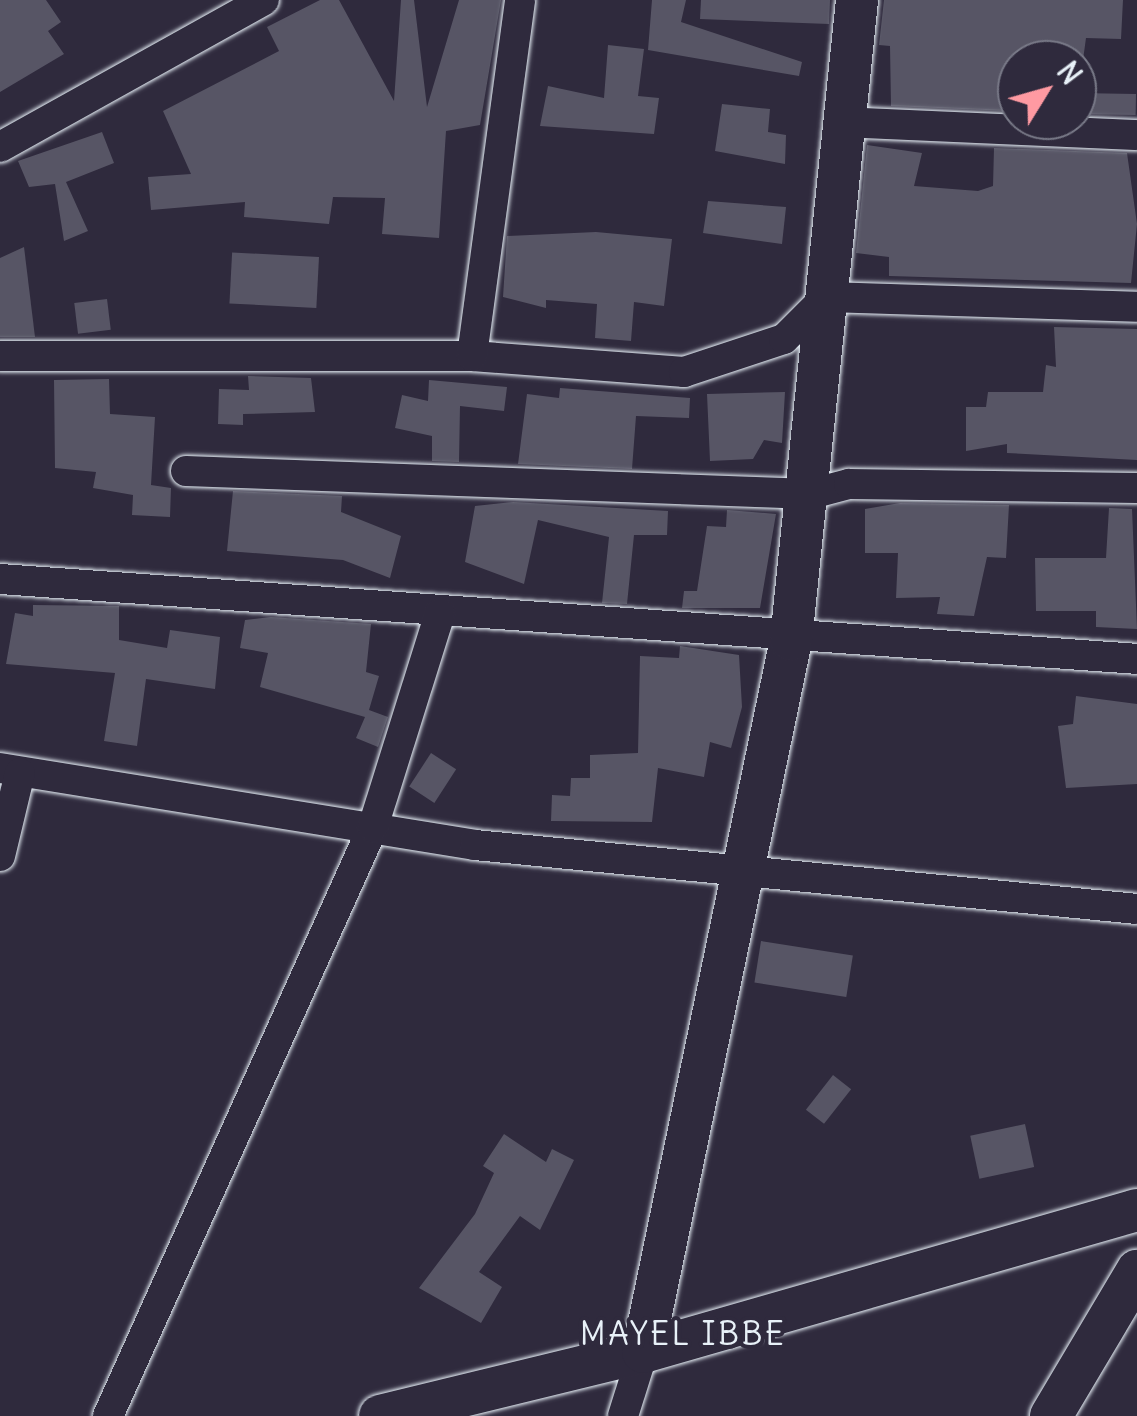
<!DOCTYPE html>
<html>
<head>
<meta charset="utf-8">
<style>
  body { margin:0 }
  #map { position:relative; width:1137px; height:1416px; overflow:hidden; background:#2f2a3d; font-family:Delius,sans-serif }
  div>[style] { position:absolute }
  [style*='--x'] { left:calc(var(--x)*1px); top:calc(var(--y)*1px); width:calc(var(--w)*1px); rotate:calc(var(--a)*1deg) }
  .building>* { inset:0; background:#575565; transform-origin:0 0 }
  .roads { filter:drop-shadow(0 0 2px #e8f1f8) drop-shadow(0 0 2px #e8f1f8) }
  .street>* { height:30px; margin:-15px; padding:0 15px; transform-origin:15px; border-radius:15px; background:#2f2a3d }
  .secondary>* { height:42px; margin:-21px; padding:0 21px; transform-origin:21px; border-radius:21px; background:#2f2a3d }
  span { translate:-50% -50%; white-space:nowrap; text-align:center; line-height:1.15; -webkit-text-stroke:8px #2f2a3d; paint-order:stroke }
  .quarter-label { font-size:32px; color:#e8f1f8; letter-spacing:2.5px }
  .north { position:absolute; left:997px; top:40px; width:100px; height:100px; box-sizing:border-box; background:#2f2a3d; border:2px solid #797a88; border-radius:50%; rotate:53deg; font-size:28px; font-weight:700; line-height:40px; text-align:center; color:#e8f1f8 }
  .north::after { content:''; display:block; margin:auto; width:35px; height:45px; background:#ff9aa2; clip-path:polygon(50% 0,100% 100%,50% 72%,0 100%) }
</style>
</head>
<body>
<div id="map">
  <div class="building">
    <div style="clip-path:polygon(0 0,46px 0,61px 22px,48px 31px,64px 54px,0 92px)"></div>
    <div style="clip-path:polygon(320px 0,339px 0,394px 101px,401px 0,414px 0,427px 107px,459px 0,501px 0,480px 125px,446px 131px,439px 238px,382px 234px,385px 198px,333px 197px,329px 224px,244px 217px,245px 202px,151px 210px,148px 177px,191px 174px,163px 111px,279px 51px,267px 27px)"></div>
    <div style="clip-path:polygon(652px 0,686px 0,681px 22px,802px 62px,799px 76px,648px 50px)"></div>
    <div style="clip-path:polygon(701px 0,830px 0,829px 24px,700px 19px)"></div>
    <div style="clip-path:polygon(884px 0,1123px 0,1121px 39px,1086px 38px,1083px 60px,1017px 60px,1009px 111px,891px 106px,890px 46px,879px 45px)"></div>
    <div style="clip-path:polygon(608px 45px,644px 49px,638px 96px,659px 98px,654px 134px,540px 126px,548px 86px,604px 98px)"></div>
    <div style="left:1077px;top:93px;width:59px;height:21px;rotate:1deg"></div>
    <div style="clip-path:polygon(722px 104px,770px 109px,768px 132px,786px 135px,785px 164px,715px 151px)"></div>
    <div style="clip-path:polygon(102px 132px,114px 163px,66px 182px,88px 231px,64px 241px,55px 184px,29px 187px,18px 161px)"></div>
    <div style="clip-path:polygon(867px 145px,922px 153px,914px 186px,978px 191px,993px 186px,994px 148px,1127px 153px,1137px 224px,1131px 283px,889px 276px,889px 257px,856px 253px)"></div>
    <div style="clip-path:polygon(708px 201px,786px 207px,782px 244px,703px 233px)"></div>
    <div style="clip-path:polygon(596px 232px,672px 239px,664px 306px,634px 302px,631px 341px,595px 338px,597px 304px,546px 300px,546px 308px,503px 297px,507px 236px)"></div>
    <div style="clip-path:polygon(24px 247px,35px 337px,0 337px,0 258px)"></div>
    <div style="left:319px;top:257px;width:51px;height:87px;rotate:93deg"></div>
    <div style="left:107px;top:299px;width:31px;height:33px;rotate:83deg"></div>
    <div style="clip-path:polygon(1054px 327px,1137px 329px,1137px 460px,1007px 453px,1007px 444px,966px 451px,966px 407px,986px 407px,988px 392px,1043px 392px,1046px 365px,1056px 367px)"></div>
    <div style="clip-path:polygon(248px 376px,311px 378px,315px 412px,243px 414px,243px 425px,218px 424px,219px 389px,249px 390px)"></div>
    <div style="clip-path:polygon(109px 379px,110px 414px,155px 417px,151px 485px,171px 488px,170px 517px,132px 515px,133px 495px,93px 488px,96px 472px,55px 468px,54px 380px)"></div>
    <div style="clip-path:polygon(429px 380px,507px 387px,504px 411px,460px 406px,459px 462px,432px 461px,432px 436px,395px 428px,402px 395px,428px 401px)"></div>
    <div style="clip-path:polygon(560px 388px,690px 398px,689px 418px,636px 416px,632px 469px,518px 464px,527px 394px,559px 398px)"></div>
    <div style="clip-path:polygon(785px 392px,782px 443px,764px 440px,753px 459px,710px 461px,707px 394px)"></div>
    <div style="clip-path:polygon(233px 491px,342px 496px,341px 512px,401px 536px,390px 578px,343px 560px,227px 551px)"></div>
    <div style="clip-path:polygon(513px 502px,668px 511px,667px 535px,634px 535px,627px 604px,602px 603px,609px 537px,538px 520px,524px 584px,465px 562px,475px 506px)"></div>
    <div style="clip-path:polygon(900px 503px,1009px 505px,1006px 558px,987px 557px,974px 616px,937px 614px,940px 597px,896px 598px,898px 553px,865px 553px,865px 509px)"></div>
    <div style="clip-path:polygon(1109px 508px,1132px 509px,1137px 629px,1096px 627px,1096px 611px,1036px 611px,1035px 558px,1106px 558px)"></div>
    <div style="clip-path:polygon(727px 510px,776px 514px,760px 608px,682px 608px,684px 591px,697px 591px,707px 526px,726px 527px)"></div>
    <div style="clip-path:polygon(33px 605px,119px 606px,119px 640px,167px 648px,170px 630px,220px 637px,215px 689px,146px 679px,137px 746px,104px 741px,115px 673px,6px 664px,15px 613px,33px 616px)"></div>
    <div style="clip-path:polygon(271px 617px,371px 624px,366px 672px,379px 676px,369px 710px,388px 717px,378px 747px,356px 738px,365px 717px,260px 687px,268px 653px,240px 648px,245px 620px)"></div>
    <div style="clip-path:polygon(680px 646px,739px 655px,742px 707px,731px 748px,710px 742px,704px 777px,658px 768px,652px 822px,551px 821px,552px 795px,570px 796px,571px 778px,590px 778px,590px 755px,638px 753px,640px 656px,679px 658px)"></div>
    <div style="clip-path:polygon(1076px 696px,1137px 704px,1137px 784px,1066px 788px,1058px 726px,1073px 724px)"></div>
    <div style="left:431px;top:753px;width:30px;height:40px;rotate:33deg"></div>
    <div style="left:761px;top:941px;width:93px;height:42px;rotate:9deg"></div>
    <div style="left:833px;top:1075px;width:23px;height:44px;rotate:38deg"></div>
    <div style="left:1025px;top:1124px;width:44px;height:56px;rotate:78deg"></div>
    <div style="clip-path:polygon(504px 1134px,546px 1162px,552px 1149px,574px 1160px,540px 1230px,520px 1216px,479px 1272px,502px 1287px,481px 1323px,419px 1288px,475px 1214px,494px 1173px,483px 1166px)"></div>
  </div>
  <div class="roads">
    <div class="street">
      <div style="--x:839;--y:122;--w:298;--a:2.5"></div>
      <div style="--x:0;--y:147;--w:302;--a:-29.1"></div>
      <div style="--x:0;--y:356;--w:472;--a:0"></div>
      <div style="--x:472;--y:356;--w:213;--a:4.3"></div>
      <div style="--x:684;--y:372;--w:105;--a:-18.3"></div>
      <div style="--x:784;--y:339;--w:59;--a:-45"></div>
      <div style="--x:826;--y:297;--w:311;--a:1.8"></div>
      <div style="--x:472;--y:356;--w:359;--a:-82.3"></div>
      <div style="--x:186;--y:471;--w:625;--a:2.11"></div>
      <div style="--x:811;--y:494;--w:39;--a:-15"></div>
      <div style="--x:849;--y:484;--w:288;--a:0.8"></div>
      <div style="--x:0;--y:579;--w:1140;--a:4.02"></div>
      <div style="--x:0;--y:768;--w:481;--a:9.2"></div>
      <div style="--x:475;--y:845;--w:665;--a:5.52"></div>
      <div style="--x:0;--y:856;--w:85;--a:-76.5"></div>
      <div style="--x:108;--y:1416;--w:646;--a:-65.78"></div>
      <div style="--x:373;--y:827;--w:224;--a:-72.6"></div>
      <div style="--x:623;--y:1416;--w:67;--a:-72.6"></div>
    </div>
    <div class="secondary">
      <div style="--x:643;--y:1352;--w:727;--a:-78.26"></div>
      <div style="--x:791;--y:640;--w:643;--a:-84.11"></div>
      <div style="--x:380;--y:1416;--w:271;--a:-13.7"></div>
      <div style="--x:643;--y:1352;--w:514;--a:-16.04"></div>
      <div style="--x:1051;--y:1416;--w:169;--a:-59.3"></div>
    </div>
  </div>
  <div class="quarter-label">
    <span style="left:683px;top:1334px">MAYEL IBBE</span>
  </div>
  <div class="north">N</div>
</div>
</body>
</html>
